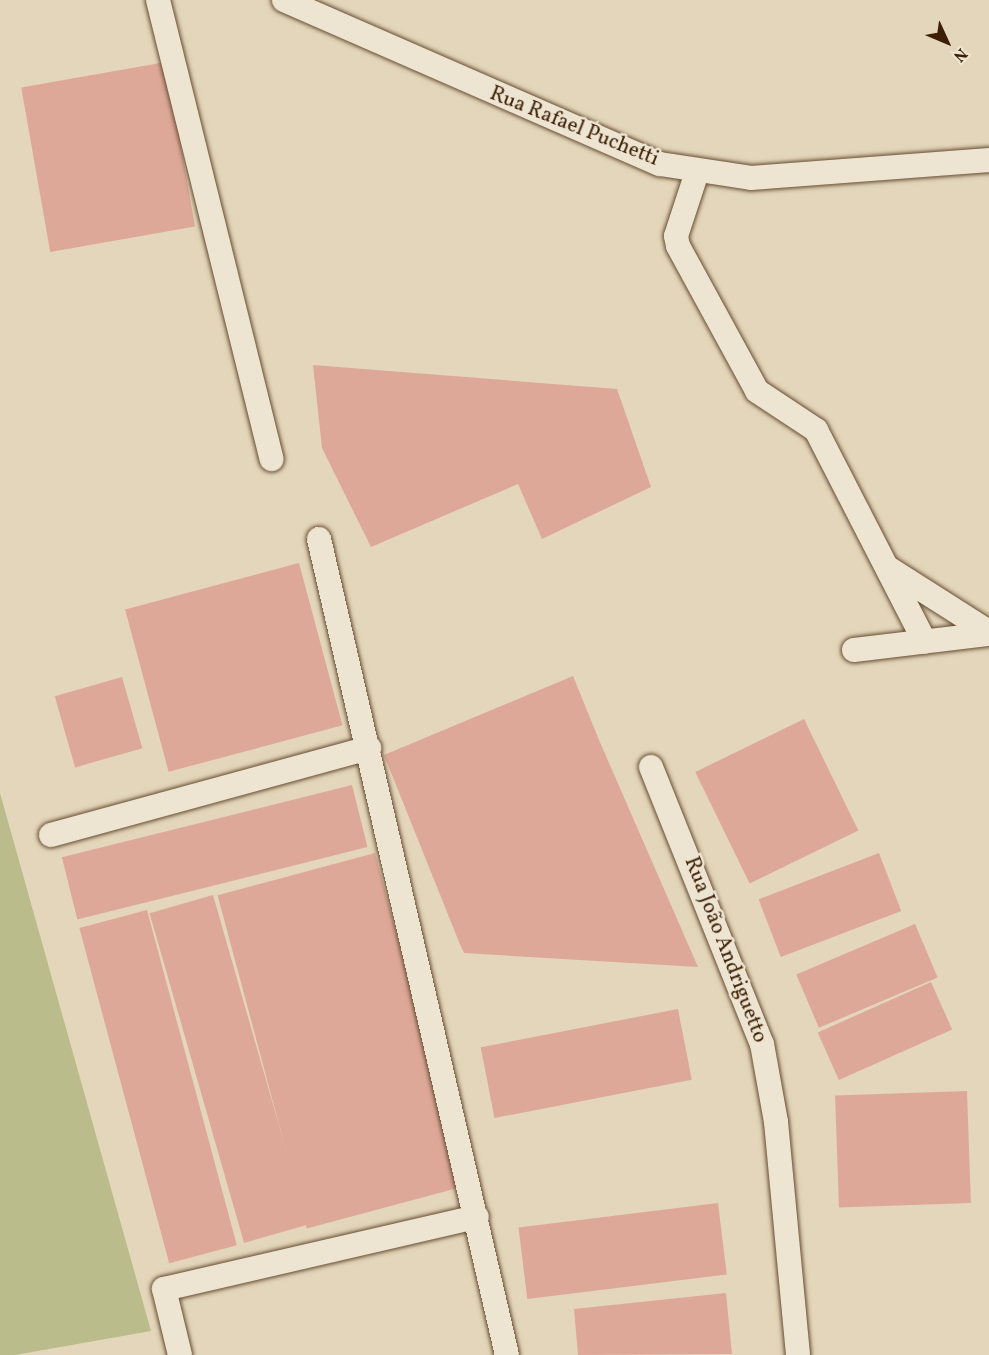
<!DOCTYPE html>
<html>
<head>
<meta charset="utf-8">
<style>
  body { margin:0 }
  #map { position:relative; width:989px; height:1355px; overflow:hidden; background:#e4d6ba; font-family:Vollkorn,serif }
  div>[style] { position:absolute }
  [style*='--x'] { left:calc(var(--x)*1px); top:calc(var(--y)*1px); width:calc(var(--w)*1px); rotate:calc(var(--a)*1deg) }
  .green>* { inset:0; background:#babc8b }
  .building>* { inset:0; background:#dea898; transform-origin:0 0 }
  .roads { filter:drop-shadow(0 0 2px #674d32) drop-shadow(0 0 2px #674d32) }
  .minor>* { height:24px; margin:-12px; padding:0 12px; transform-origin:12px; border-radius:12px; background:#ede4d2 }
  span { translate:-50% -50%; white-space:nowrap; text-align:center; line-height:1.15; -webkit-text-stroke:5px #ede4d2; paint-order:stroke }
  .street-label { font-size:21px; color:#3d1f05 }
  .north { position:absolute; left:917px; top:12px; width:60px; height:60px; -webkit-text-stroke:4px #ede4d2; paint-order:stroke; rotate:134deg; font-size:16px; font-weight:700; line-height:24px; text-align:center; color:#3d1f05 }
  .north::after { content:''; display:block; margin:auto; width:21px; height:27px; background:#3d1f05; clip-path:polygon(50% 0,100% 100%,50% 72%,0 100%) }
</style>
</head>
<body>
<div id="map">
  <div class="green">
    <div style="clip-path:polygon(0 793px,151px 1331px,15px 1355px,0 1355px)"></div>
  </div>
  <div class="building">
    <div style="left:166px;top:62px;width:167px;height:147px;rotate:80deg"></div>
    <div style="clip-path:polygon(313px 365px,617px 389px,651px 487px,542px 539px,518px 484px,371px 547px,322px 448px)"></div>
    <div style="left:299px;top:563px;width:168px;height:180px;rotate:75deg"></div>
    <div style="clip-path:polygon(573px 676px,599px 740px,698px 967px,464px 953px,459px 942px,384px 755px)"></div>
    <div style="left:122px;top:677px;width:74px;height:70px;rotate:74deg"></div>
    <div style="left:804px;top:719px;width:124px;height:121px;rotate:64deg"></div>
    <div style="left:352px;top:785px;width:64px;height:299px;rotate:76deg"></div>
    <div style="left:375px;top:853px;width:345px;height:163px;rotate:75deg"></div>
    <div style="left:879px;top:853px;width:62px;height:129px;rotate:69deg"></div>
    <div style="left:213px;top:895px;width:343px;height:66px;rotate:74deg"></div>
    <div style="left:147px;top:910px;width:347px;height:70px;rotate:75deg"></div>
    <div style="left:915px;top:924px;width:58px;height:129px;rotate:67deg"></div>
    <div style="left:931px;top:982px;width:52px;height:124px;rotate:66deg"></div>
    <div style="left:678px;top:1009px;width:72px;height:201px;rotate:79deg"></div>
    <div style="left:967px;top:1091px;width:112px;height:132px;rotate:88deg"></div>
    <div style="left:718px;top:1203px;width:72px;height:201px;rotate:83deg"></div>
    <div style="clip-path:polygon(726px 1293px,732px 1354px,578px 1355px,574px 1309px)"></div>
  </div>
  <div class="roads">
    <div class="minor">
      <div style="--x:158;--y:0;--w:473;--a:76.1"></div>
      <div style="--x:284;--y:0;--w:410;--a:23.6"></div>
      <div style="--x:660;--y:164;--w:92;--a:8.7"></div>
      <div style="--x:751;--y:178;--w:239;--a:-4.3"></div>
      <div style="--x:697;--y:172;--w:67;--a:108.2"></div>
      <div style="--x:676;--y:236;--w:10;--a:79"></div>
      <div style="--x:678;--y:246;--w:165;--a:61.4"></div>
      <div style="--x:757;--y:391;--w:71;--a:33.5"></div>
      <div style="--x:816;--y:430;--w:238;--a:62.8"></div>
      <div style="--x:319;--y:539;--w:837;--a:77.03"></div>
      <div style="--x:888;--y:568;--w:120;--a:32.4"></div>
      <div style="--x:854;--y:650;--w:136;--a:-6.8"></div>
      <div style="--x:651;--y:767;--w:298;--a:68.2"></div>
      <div style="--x:762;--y:1044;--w:79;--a:79.8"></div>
      <div style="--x:776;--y:1122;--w:234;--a:84.6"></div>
      <div style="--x:51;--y:835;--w:330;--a:-15.3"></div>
      <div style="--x:180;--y:1355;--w:68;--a:-103.6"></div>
      <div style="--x:164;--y:1289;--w:321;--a:-13"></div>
    </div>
  </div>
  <div class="street-label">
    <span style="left:574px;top:127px;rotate:22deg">Rua Rafael Puchetti</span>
    <span style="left:725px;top:950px;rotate:69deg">Rua João Andriguetto</span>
  </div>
  <div class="north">N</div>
</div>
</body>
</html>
